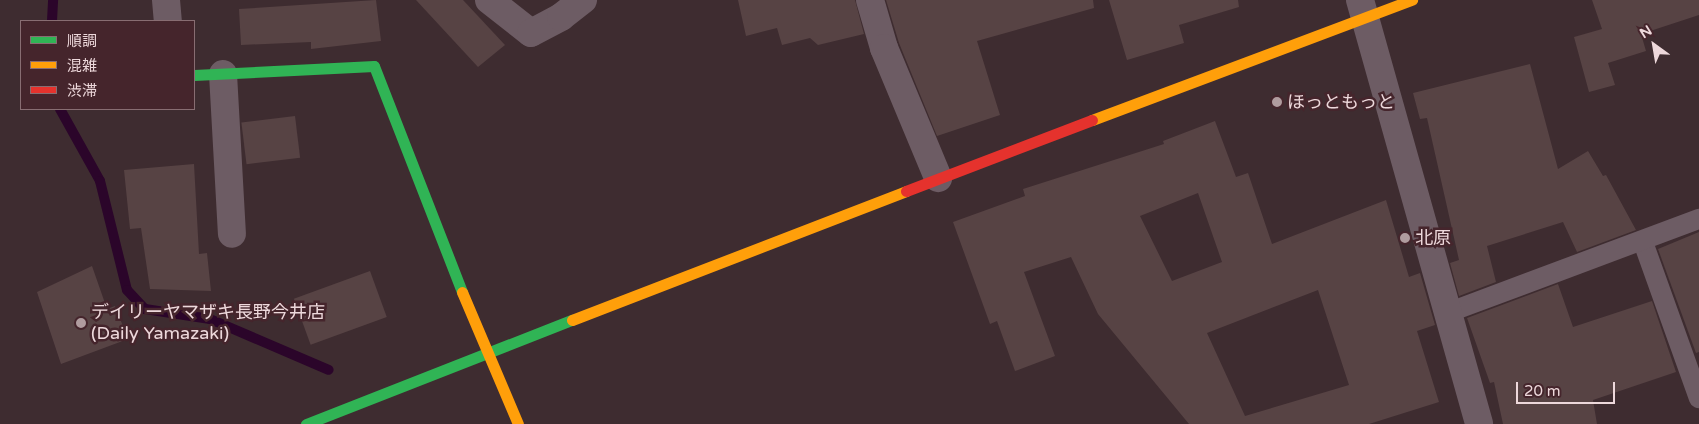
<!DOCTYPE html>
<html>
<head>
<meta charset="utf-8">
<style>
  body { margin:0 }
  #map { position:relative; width:1699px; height:424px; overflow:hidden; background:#3e2c30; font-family:"Varela Round","Noto Sans JP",sans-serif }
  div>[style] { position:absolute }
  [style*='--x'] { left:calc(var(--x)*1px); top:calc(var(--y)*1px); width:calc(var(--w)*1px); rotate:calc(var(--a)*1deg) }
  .stream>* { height:10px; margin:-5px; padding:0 5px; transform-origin:5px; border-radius:5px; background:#2b052a }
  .building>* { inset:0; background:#574344; transform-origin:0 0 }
  .lane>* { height:20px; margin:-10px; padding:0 10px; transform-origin:10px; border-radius:10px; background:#6d5c64 }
  .street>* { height:28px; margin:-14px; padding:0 14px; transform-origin:14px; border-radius:14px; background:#6d5c64 }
  .fast>* { height:11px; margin:-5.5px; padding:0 5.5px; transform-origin:5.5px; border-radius:5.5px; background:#30b455 }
  .slow>* { height:11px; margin:-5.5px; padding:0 5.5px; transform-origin:5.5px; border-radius:5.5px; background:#ff9f0a }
  .jam>* { height:11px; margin:-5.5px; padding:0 5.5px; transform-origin:5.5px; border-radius:5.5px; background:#e5322d }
  .dots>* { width:14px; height:14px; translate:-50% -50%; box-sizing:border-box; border:2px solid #45252c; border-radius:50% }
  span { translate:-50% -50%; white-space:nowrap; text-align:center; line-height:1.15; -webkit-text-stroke:5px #45252c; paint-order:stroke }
  .poi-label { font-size:18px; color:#edd8db }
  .left { translate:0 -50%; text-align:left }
  .legend { position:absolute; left:20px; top:20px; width:175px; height:90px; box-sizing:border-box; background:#45252c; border:1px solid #886d72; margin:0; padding:6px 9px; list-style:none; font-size:15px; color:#edd8db }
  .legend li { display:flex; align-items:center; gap:10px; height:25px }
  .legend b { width:25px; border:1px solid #886d72 }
  .north { position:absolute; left:1629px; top:20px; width:50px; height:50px; -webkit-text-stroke:4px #45252c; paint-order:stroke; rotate:328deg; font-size:14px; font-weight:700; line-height:20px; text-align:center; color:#edd8db }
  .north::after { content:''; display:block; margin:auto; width:18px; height:22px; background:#edd8db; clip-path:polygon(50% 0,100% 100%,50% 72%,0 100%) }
  .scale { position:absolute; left:1516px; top:382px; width:99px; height:22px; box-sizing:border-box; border:2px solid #edd8db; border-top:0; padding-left:6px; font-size:15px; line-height:18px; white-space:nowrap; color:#edd8db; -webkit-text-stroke:4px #45252c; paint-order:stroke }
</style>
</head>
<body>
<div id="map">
  <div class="stream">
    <div style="--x:52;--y:21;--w:21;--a:-87"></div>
    <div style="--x:60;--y:109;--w:82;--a:60.9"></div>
    <div style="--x:100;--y:181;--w:112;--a:76.1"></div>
    <div style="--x:127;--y:290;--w:26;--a:47"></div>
    <div style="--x:145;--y:309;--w:66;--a:8.7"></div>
    <div style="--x:210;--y:319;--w:129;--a:23.2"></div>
  </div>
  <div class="building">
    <div style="clip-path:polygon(376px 0,381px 41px,311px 49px,311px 42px,241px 45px,239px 9px)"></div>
    <div style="clip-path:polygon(416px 0,463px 0,505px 45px,478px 67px)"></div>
    <div style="clip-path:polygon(738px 0,855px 0,864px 34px,818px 45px,810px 38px,782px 45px,777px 28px,746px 36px)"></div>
    <div style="clip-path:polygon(886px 0,1093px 0,1094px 8px,977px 41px,1000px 115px,937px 136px,899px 43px)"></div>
    <div style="clip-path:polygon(1109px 0,1238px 0,1239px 7px,1179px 25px,1184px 43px,1127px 60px)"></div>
    <div style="clip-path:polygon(1592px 0,1699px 0,1699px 15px,1641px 34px,1646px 51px,1608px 63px,1615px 85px,1589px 92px,1574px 37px,1602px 29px)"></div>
    <div style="clip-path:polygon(1530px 64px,1558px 169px,1588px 151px,1603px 176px,1606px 175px,1636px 230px,1577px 252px,1563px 222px,1487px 246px,1496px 282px,1459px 296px,1450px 263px,1459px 260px,1427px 118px,1420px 119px,1413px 93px)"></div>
    <div style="left:295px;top:116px;width:42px;height:54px;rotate:83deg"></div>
    <div style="clip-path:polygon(evenodd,1215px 121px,1236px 177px,1248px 173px,1272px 244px,1386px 200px,1409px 277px,1420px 273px,1435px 325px,1417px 331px,1439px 402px,1369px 424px,1189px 424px,1098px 314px,1071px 257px,1024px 272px,1055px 356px,1015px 371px,997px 321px,990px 324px,953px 222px,1025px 196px,1023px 189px,1164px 144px,1163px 141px,1215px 121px,1198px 193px,1222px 262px,1172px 281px,1140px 216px,1198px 193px,1215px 121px,1318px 290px,1349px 385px,1245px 416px,1207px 333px,1318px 290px)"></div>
    <div style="clip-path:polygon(194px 164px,199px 254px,207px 253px,211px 291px,150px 289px,141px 228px,130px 229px,124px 170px)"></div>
    <div style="clip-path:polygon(1699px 232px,1699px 352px,1696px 353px,1658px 249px)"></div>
    <div style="clip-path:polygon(92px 266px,107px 309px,115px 306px,128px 339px,61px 364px,37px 292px)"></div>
    <div style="left:370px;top:271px;width:49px;height:81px;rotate:70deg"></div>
    <div style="clip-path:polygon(1558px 284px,1573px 327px,1652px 301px,1676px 372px,1593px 400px,1597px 424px,1503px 424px,1494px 382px,1490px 383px,1467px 318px)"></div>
  </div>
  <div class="lane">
    <div style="--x:1643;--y:242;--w:166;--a:70.3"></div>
    <div style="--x:1447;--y:313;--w:269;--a:-20.5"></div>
  </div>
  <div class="street">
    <div style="--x:166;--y:0;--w:21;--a:85"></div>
    <div style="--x:489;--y:0;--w:53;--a:38.2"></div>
    <div style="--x:531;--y:33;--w:34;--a:-28"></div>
    <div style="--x:561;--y:17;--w:28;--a:-38"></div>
    <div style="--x:870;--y:0;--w:50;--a:73.7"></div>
    <div style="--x:884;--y:48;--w:141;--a:67.4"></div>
    <div style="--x:1360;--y:0;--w:440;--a:74.3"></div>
    <div style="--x:223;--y:74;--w:160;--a:86.8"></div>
  </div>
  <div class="fast">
    <div style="--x:194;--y:75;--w:180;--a:-2.9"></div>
    <div style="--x:374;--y:66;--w:243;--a:68.7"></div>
    <div style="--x:306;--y:424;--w:286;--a:-21.4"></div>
  </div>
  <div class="slow">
    <div style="--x:1092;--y:120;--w:342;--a:-20.6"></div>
    <div style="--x:462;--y:292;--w:143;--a:67"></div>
    <div style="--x:572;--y:320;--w:358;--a:-21.1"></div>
  </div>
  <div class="jam">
    <div style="--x:906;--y:191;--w:199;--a:-20.9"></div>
  </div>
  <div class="dots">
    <div style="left:1277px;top:102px;background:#b09c9f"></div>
    <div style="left:1405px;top:238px;background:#b09c9f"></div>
    <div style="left:81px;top:323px;background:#b09c9f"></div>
  </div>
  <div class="poi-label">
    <span class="left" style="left:1287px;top:102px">ほっともっと</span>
    <span class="left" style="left:1415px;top:238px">北原</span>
    <span class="left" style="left:91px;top:323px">デイリーヤマザキ長野今井店<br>(Daily Yamazaki)</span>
  </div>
  <ul class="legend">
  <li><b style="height:6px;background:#30b455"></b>順調</li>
  <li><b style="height:6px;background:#ff9f0a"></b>混雑</li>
  <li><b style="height:6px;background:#e5322d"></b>渋滞</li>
  </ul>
  <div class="north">N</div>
  <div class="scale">20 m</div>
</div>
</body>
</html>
